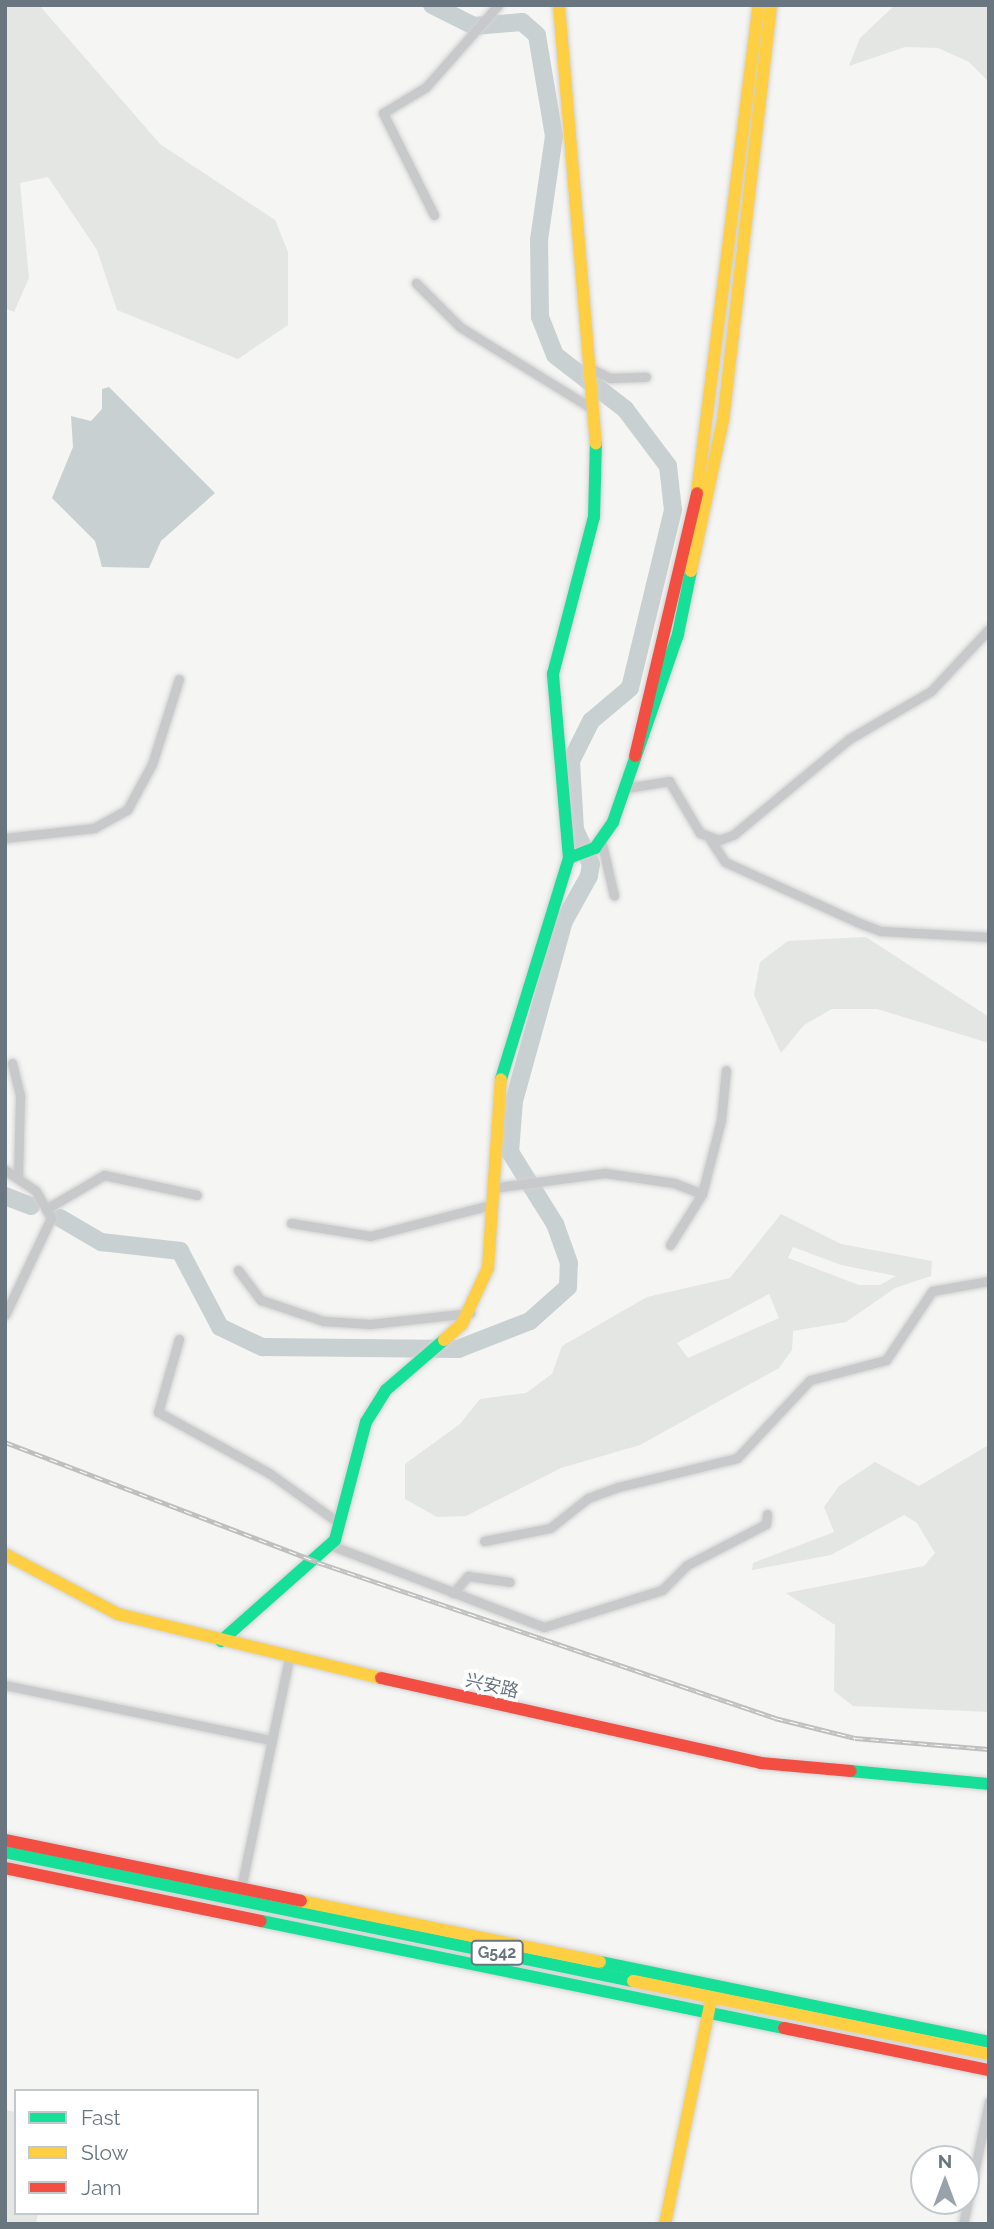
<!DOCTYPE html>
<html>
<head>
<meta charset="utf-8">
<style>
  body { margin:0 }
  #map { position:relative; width:994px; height:2229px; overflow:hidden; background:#f5f5f4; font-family:Raleway,"Noto Sans SC",sans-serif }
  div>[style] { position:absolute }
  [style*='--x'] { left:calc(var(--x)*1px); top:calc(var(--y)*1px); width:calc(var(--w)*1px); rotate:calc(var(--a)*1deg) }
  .green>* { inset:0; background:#e3e6e2 }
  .water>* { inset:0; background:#c9d0d2 }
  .river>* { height:18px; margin:-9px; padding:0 9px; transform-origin:9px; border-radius:9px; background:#c9d0d2 }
  .roads { filter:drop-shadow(0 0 2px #d1d1d1) drop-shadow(0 0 2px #d1d1d1) }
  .street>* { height:9px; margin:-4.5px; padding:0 4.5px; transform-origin:4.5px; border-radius:4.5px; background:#c7c9ca }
  .fast>* { height:12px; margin:-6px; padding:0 6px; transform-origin:6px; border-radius:6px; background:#16e098 }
  .slow>* { height:12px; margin:-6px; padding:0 6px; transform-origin:6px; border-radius:6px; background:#ffcf43 }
  .jam>* { height:12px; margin:-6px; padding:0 6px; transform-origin:6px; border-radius:6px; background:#f24e42 }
  .rail>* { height:5px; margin-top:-2.5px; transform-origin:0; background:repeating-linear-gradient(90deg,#fff 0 8px,#bebfbf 0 16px); box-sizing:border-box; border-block:2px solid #bebfbf }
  span { translate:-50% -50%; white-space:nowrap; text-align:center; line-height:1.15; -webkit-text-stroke:7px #fff; paint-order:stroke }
  .shield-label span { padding:2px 5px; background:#fff; border:2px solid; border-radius:5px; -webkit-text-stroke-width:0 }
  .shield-label { font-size:16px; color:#697680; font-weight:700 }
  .street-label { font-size:18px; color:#697680 }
  .frame { position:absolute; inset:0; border:7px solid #697680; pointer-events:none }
  .legend { position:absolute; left:14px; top:2089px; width:245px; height:126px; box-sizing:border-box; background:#fff; border:2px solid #c3c8cc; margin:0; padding:9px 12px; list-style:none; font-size:21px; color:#697680 }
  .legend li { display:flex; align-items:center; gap:14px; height:35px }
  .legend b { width:35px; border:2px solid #c3c8cc }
  .north { position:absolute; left:910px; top:2145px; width:70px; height:70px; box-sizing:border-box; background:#fff; border:2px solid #c3c8cc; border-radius:50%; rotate:0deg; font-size:19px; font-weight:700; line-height:28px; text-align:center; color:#697680 }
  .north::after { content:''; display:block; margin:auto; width:24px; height:32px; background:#9aa2a9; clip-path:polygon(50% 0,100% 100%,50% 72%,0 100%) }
</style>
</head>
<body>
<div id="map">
  <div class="green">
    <div style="clip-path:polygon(5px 5px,39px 5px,160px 144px,275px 220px,288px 252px,288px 325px,238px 359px,117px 310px,97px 250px,48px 177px,20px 183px,29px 278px,14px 312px,5px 308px)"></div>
    <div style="clip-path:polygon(895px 5px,989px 5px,989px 82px,969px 62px,938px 48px,905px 47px,849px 66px,860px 38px)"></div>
    <div style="clip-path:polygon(866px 937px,989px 1017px,989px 1043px,877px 1009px,832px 1009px,804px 1025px,781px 1053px,754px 995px,760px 962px,788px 941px)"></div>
    <div style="clip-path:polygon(evenodd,781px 1214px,841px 1244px,932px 1261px,931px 1276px,895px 1288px,846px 1322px,793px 1331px,792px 1350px,779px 1368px,640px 1445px,561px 1468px,466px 1516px,437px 1517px,405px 1499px,405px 1464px,460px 1424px,480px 1399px,526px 1393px,552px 1374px,562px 1346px,647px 1297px,730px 1278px,781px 1214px,793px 1247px,841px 1265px,896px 1276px,880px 1285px,859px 1285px,788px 1258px,793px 1247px,781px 1214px,769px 1294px,779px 1318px,688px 1358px,677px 1343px,769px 1294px)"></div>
    <div style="clip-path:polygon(987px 1446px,989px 1712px,853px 1706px,834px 1691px,835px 1625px,786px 1593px,924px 1566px,935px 1553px,917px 1523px,904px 1515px,831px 1555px,752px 1570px,753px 1563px,834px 1532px,824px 1507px,839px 1486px,875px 1462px,919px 1486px)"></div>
    <div style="clip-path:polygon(5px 2110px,16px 2112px,16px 2213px,38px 2213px,36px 2224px,5px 2224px)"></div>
  </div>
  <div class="water">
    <div style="clip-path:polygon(109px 387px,215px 493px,161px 541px,149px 568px,102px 567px,95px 541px,52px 498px,73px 447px,71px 416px,91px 421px,102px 409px,102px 389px)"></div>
  </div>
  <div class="river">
    <div style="--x:5;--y:1196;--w:28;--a:21"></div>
    <div style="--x:60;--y:1218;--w:48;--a:30.3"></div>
    <div style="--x:101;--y:1242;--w:80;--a:6.5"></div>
    <div style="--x:180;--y:1251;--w:86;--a:62.2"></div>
    <div style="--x:220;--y:1327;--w:47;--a:25.5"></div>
    <div style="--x:262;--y:1347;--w:196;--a:0.6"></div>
    <div style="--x:458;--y:1349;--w:77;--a:-21.3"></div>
    <div style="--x:530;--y:1321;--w:51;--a:-41.8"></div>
    <div style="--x:568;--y:1287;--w:24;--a:-88"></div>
    <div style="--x:569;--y:1263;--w:41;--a:-109.7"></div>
    <div style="--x:555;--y:1224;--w:85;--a:-122"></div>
    <div style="--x:510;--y:1152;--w:51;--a:-85.5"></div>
    <div style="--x:514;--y:1101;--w:187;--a:-74.5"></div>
    <div style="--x:564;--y:921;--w:51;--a:-60.9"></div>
    <div style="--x:589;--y:876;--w:12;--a:-81"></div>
    <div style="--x:591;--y:864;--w:38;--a:-115"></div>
    <div style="--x:575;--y:829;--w:68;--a:-93.4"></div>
    <div style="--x:571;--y:761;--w:45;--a:-63.4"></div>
    <div style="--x:591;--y:721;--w:51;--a:-40.2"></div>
    <div style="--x:630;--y:688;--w:183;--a:-76.4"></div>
    <div style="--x:673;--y:510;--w:44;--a:-96.5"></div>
    <div style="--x:668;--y:466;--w:71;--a:-127"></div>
    <div style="--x:625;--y:409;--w:88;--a:-142.4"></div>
    <div style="--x:555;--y:355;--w:41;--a:-111.5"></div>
    <div style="--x:540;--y:317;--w:77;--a:-90.7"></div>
    <div style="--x:539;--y:240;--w:105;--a:-81.8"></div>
    <div style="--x:554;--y:136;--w:102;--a:-99.6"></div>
    <div style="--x:537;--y:35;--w:20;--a:-139"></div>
    <div style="--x:522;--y:22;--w:48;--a:175.2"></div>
    <div style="--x:474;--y:26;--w:47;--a:-153.4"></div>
  </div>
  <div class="roads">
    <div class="street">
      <div style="--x:434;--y:215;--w:114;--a:-116.6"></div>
      <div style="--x:383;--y:113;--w:50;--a:-31.2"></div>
      <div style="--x:426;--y:87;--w:109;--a:-48.7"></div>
      <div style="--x:416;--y:283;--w:62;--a:45"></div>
      <div style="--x:460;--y:327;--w:154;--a:31.7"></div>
      <div style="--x:588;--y:367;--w:25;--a:27"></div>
      <div style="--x:610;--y:378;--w:36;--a:-2"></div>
      <div style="--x:626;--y:788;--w:44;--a:-9.2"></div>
      <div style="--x:669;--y:781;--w:61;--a:59.2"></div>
      <div style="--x:700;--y:833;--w:20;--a:20"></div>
      <div style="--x:719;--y:840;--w:15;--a:-20"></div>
      <div style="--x:733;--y:835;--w:151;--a:-39.6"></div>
      <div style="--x:849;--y:739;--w:95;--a:-30.3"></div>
      <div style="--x:931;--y:691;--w:85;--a:-46.9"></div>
      <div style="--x:5;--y:838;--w:90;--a:-6.4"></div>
      <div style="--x:94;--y:828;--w:38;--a:-29"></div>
      <div style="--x:127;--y:810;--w:52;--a:-61.5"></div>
      <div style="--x:152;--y:764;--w:89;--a:-72.4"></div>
      <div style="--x:710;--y:839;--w:27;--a:57"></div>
      <div style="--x:725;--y:862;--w:145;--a:24.4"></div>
      <div style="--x:857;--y:922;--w:26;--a:21"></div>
      <div style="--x:881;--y:931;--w:108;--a:3.2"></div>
      <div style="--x:601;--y:840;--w:57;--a:76.9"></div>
      <div style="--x:12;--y:1063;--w:34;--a:76"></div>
      <div style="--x:20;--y:1096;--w:83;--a:91.4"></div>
      <div style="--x:5;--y:1170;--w:37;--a:34"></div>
      <div style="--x:36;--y:1191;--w:31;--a:61"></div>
      <div style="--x:51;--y:1218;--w:107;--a:115.4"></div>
      <div style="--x:492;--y:1188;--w:114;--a:-7.6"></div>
      <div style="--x:605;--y:1173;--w:70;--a:8.2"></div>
      <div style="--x:674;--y:1183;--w:30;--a:21"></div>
      <div style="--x:46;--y:1209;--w:67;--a:-30.4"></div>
      <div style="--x:104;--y:1175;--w:95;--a:12.1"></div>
      <div style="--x:291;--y:1223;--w:80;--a:9.3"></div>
      <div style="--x:370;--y:1236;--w:125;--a:-14.4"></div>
      <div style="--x:670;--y:1245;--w:60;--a:-57.9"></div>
      <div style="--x:702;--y:1194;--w:76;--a:-75.6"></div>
      <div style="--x:721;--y:1120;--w:50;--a:-84.3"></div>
      <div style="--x:238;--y:1270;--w:38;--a:53"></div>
      <div style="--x:261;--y:1300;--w:65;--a:18.7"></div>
      <div style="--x:323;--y:1321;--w:47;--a:3.7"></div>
      <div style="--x:370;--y:1324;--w:101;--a:-6.3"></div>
      <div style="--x:179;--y:1339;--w:76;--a:106"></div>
      <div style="--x:158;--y:1412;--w:127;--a:28.8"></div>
      <div style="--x:269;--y:1473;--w:86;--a:35.5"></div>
      <div style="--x:484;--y:1541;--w:67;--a:-11.1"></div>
      <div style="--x:550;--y:1528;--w:48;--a:-38.3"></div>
      <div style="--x:588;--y:1498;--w:32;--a:-20"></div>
      <div style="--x:618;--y:1487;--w:122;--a:-13.7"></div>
      <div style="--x:737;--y:1458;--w:107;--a:-46.9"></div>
      <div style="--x:810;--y:1380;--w:79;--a:-14.7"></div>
      <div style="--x:886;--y:1360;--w:83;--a:-56.3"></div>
      <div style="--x:932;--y:1291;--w:58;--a:-10"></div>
      <div style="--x:330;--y:1545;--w:229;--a:21"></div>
      <div style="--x:544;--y:1627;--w:124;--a:-17.4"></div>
      <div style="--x:662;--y:1590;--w:35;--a:-45"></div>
      <div style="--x:687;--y:1565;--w:89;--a:-27.4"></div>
      <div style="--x:766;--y:1524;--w:10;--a:-84"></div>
      <div style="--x:453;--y:1593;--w:23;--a:-49"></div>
      <div style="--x:468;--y:1576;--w:42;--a:8.1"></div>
      <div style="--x:5;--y:1685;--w:272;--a:11.7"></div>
      <div style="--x:240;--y:1893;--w:240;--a:-78.2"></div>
      <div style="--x:963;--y:2224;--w:125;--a:-78"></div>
    </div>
    <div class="fast">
      <div style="--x:569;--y:858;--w:28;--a:-21"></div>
      <div style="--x:595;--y:848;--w:32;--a:-55"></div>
      <div style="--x:613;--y:822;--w:199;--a:-70.9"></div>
      <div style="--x:678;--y:634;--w:64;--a:-78.3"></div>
      <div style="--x:501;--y:1079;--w:231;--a:-72.9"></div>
      <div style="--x:569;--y:858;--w:185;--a:-95"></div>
      <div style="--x:553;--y:674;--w:162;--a:-75.4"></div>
      <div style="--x:594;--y:517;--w:74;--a:-88.5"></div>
      <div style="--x:221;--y:1641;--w:152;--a:-41.5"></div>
      <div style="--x:335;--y:1540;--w:122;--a:-75.3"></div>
      <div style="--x:366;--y:1422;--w:38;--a:-58"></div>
      <div style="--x:386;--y:1390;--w:77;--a:-40.8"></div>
      <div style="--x:851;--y:1771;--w:139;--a:5.4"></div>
      <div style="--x:5;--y:1852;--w:641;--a:11.61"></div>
      <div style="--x:261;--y:1921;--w:534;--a:11.56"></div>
      <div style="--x:600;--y:1962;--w:397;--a:11.6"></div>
    </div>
    <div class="slow">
      <div style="--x:559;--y:5;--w:440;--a:85.2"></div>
      <div style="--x:697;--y:493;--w:492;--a:-82.8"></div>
      <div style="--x:691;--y:571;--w:153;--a:-78"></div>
      <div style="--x:723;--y:421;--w:419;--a:-83.4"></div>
      <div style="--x:444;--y:1340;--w:24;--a:-42"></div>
      <div style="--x:462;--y:1324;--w:62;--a:-65.1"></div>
      <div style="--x:488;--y:1268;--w:189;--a:-86.1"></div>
      <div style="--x:5;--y:1554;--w:128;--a:28"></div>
      <div style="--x:118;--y:1614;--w:271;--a:13.7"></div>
      <div style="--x:301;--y:1901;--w:305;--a:11.5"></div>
      <div style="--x:633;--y:1981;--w:363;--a:11.6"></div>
      <div style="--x:665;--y:2224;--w:225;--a:-78.4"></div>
    </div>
    <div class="jam">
      <div style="--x:635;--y:756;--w:270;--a:-76.7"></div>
      <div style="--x:381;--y:1678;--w:389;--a:12.6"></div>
      <div style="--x:761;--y:1763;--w:90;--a:5.1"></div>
      <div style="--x:5;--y:1840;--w:302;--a:11.6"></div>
      <div style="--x:5;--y:1868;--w:261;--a:11.7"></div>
      <div style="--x:784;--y:2028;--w:209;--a:11.6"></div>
    </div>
  </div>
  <div class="rail">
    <div style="--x:5;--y:1442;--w:334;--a:21"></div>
    <div style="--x:317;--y:1562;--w:484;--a:18.8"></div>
    <div style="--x:775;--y:1718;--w:82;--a:14"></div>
    <div style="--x:855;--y:1738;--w:134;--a:4.7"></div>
  </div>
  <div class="shield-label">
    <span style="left:497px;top:1953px">G542</span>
  </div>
  <div class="street-label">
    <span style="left:492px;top:1686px;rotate:13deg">兴安路</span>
  </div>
  <div class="frame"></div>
  <ul class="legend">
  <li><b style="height:9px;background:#16e098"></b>Fast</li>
  <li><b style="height:9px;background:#ffcf43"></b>Slow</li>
  <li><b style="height:9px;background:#f24e42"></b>Jam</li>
  </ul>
  <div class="north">N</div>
</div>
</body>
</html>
